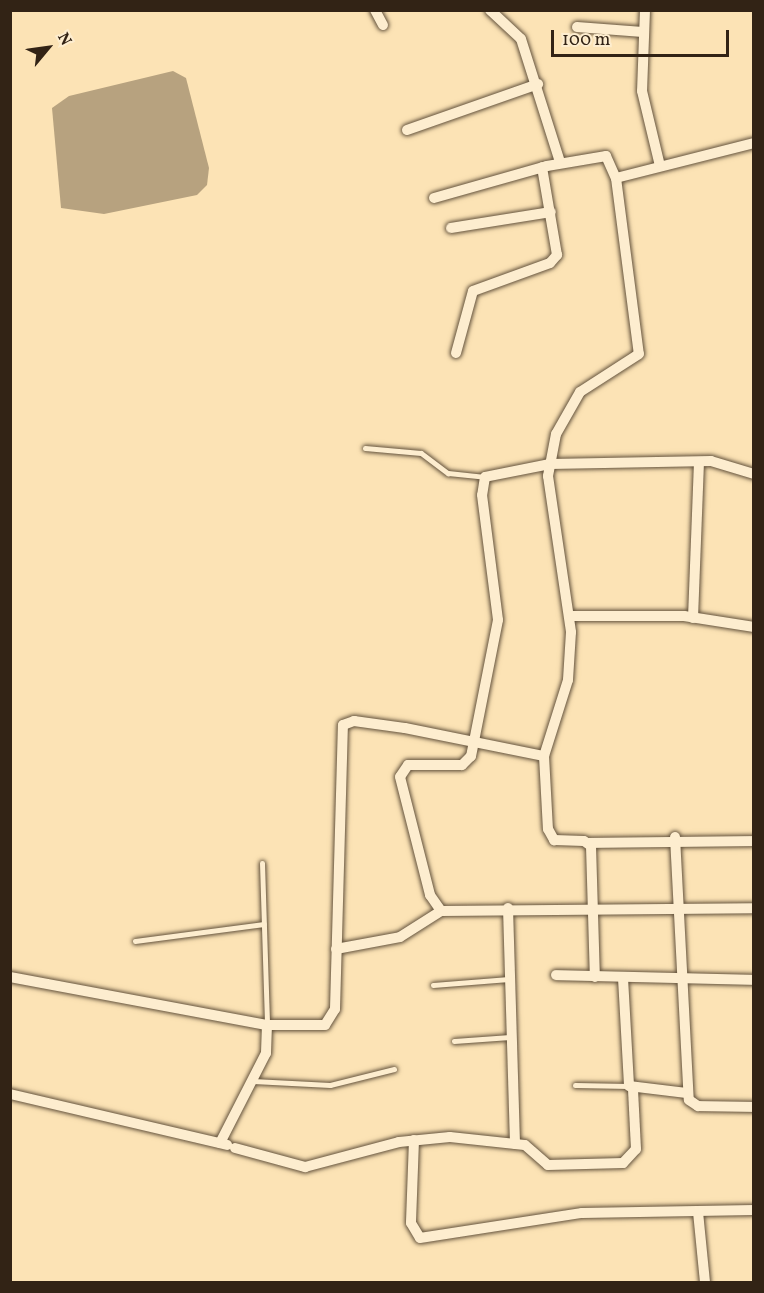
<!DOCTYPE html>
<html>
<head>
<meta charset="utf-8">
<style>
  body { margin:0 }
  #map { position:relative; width:764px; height:1293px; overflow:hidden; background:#fce3b5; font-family:Vollkorn,serif }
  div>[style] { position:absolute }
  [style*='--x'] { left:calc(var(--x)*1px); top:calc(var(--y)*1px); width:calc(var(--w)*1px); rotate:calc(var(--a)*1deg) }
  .water>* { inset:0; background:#b7a27f }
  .roads { filter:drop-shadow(0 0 2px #64533d) drop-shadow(0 0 2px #64533d) }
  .service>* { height:5px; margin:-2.5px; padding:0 2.5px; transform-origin:2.5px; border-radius:2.5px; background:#fdedcf }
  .minor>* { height:10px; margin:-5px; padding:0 5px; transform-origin:5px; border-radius:5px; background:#fdedcf }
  span { translate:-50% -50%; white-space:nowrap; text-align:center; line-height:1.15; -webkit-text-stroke:4.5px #fdedcf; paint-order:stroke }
  .frame { position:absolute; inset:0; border:12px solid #322315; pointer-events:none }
  .north { position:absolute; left:18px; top:18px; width:60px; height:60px; -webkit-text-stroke:4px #fdedcf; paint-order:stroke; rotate:61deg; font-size:16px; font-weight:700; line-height:24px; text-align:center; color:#322315 }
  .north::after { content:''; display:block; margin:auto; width:21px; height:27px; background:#322315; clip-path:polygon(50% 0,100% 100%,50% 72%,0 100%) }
  .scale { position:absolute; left:551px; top:30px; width:178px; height:27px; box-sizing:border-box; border:3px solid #322315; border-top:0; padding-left:8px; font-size:18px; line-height:21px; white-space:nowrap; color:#322315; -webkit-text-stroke:4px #fdedcf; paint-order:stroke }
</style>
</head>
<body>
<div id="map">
  <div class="water">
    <div style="clip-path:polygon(173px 71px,186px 78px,209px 168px,207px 185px,197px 195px,104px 214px,61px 208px,52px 108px,69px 96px)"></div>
  </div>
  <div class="roads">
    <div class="service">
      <div style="--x:365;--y:448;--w:56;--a:5.1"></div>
      <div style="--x:421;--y:453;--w:34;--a:37"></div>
      <div style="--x:448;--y:473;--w:37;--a:6"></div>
      <div style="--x:262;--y:863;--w:162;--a:88.2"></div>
      <div style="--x:135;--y:941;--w:130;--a:-7.5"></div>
      <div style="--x:433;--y:985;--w:76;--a:-4.5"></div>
      <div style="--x:454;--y:1041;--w:56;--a:-4.1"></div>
      <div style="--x:253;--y:1081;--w:77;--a:3"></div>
      <div style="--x:330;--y:1085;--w:66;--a:-14"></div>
      <div style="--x:575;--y:1085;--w:54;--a:1.1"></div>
    </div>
    <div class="minor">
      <div style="--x:375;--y:10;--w:17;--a:62"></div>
      <div style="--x:490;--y:10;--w:42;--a:43.1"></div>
      <div style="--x:521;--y:39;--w:129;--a:72.4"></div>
      <div style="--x:645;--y:10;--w:81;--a:92.1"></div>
      <div style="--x:642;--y:91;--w:77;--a:76.5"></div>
      <div style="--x:577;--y:27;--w:66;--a:4.3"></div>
      <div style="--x:407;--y:130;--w:139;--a:-19.3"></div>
      <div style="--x:616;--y:178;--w:142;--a:-14.2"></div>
      <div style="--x:434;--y:198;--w:117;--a:-15.8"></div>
      <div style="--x:547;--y:166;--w:60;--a:-9.6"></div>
      <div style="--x:606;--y:156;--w:24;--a:66"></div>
      <div style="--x:616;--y:178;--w:177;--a:82.6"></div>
      <div style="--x:639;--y:354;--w:70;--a:147.2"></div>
      <div style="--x:580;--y:392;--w:48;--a:119.7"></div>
      <div style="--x:556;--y:434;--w:43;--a:100.8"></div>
      <div style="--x:548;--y:476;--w:158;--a:81.6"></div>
      <div style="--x:571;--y:632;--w:48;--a:93.6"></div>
      <div style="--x:568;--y:680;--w:80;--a:107.5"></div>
      <div style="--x:544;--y:756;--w:73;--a:86.9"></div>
      <div style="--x:548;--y:829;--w:13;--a:61"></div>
      <div style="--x:554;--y:840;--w:30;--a:2"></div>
      <div style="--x:584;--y:841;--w:9;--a:36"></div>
      <div style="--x:591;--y:846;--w:131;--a:88.3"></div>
      <div style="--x:451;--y:228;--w:101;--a:-9.1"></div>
      <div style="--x:456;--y:353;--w:64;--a:-74.7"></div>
      <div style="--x:473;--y:291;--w:82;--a:-20"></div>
      <div style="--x:550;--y:263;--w:11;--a:-49"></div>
      <div style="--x:557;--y:255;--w:89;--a:-99.7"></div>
      <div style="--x:754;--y:474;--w:45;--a:-163.2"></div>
      <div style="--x:711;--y:461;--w:161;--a:178.9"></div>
      <div style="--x:550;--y:464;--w:66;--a:168.7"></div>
      <div style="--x:485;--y:477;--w:18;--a:99"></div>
      <div style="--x:482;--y:495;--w:126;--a:82.7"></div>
      <div style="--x:498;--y:620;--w:139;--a:101.2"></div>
      <div style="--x:471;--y:756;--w:13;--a:135"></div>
      <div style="--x:462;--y:765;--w:54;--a:180"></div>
      <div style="--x:408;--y:765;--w:14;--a:124"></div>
      <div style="--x:400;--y:777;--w:122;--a:75.7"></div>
      <div style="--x:430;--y:895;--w:19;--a:55"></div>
      <div style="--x:441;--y:911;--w:313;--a:-0.5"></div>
      <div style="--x:569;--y:616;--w:115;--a:0"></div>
      <div style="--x:684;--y:616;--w:71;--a:8.9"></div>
      <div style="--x:693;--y:618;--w:156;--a:-87.8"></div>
      <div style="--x:675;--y:837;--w:263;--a:87"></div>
      <div style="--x:689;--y:1100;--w:11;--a:34"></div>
      <div style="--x:698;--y:1106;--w:56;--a:1"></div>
      <div style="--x:588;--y:843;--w:166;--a:-0.7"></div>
      <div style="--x:508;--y:908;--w:236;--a:88.3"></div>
      <div style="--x:336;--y:949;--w:65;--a:-10.6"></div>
      <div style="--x:400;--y:937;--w:49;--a:-32.4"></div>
      <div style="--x:556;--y:975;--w:198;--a:1.4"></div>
      <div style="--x:10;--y:977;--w:261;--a:10.6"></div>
      <div style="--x:267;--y:1025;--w:58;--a:0"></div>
      <div style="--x:325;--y:1025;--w:19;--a:-58"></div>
      <div style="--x:335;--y:1009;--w:284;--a:-88.4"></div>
      <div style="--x:343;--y:725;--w:12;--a:-20"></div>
      <div style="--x:354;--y:721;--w:51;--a:7.8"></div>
      <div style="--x:405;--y:728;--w:142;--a:11.4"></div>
      <div style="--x:623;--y:978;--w:108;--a:86.8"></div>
      <div style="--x:629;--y:1086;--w:58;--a:6.9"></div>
      <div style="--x:10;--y:1094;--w:223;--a:13.2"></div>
      <div style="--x:414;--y:1140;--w:83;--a:92.1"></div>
      <div style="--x:411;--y:1223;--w:17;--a:59"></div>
      <div style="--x:420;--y:1238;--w:164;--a:-8.8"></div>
      <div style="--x:582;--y:1213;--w:172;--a:-1"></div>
      <div style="--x:220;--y:1143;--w:101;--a:-62.9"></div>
      <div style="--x:266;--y:1053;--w:28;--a:-88"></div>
      <div style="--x:235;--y:1148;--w:73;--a:15.2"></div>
      <div style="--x:305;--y:1167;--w:97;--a:-14.9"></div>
      <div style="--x:399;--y:1142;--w:51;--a:-5.6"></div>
      <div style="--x:450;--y:1137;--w:75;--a:6.1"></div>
      <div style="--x:525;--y:1145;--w:30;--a:41"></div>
      <div style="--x:548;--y:1165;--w:75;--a:-1.5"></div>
      <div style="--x:623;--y:1163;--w:19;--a:-47"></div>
      <div style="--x:636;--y:1149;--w:59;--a:-92.9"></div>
      <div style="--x:698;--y:1212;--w:70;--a:84.3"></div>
    </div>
  </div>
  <div class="frame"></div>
  <div class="north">N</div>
  <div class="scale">100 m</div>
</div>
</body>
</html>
